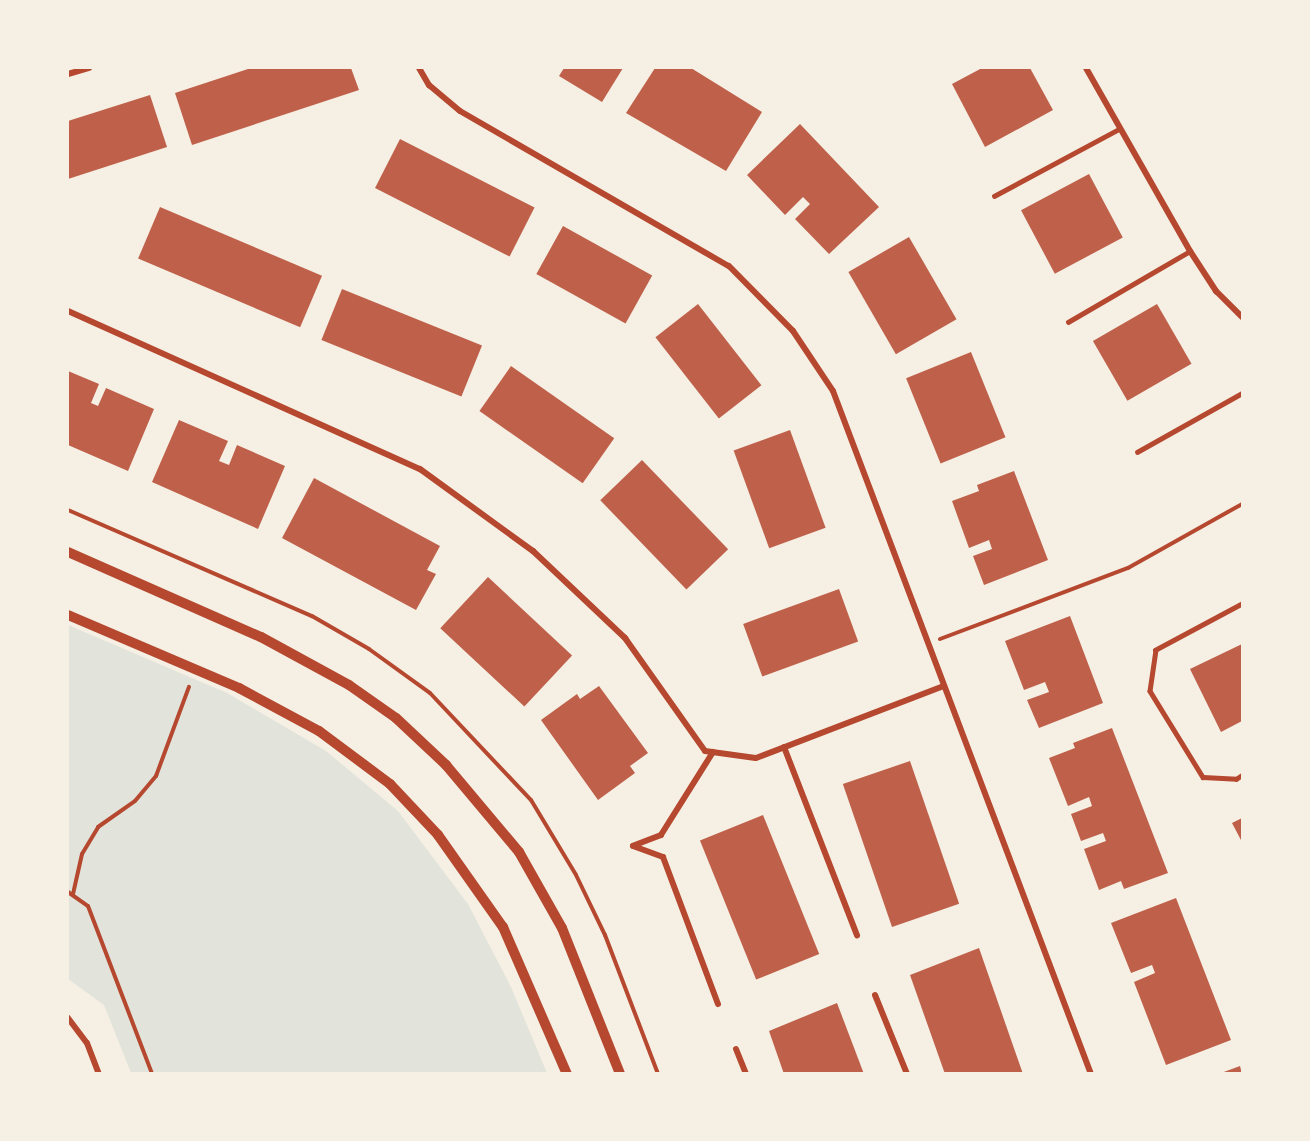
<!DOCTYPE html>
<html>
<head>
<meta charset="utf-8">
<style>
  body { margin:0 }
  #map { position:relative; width:1310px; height:1141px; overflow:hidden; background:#f6efe4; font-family:"Sofia Sans Condensed",sans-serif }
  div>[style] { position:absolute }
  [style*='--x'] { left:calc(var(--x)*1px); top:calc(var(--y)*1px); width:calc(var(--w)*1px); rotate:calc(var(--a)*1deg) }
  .green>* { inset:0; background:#e2e4dc }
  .building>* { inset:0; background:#bf614a; transform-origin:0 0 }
  .path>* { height:4px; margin:-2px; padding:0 2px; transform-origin:2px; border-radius:2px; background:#b5482f }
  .service>* { height:4.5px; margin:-2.25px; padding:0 2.25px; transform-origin:2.25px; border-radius:2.25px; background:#b5482f }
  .minor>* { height:6px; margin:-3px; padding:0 3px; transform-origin:3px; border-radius:3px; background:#b5482f }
  .tertiary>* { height:10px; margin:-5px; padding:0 5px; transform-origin:5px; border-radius:5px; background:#b5482f }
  span { translate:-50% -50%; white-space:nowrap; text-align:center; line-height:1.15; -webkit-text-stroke:4.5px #f6efe4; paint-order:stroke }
  .frame { position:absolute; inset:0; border:69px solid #f6efe4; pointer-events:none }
</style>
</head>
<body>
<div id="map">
  <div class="green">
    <div style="clip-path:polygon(68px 625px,227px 693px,326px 751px,398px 811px,468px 904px,511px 987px,547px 1073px,131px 1073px,104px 1005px,68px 979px)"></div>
  </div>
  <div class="building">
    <div style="clip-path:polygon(251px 68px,351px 68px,359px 90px,192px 145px,175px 93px)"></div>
    <div style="clip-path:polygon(564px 68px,623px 68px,602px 102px,559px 76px)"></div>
    <div style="clip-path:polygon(655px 68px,691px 68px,762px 112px,726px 171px,626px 113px)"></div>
    <div style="clip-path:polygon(982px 68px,1030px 68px,1053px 110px,985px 147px,952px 84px)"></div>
    <div style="clip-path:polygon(150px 95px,167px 147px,68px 179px,68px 121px)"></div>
    <div style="clip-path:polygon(800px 124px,879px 207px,829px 254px,795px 219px,810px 204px,803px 197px,785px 215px,747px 175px)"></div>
    <div style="left:400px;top:139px;width:151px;height:55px;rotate:27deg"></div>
    <div style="left:1089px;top:174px;width:72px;height:77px;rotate:62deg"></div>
    <div style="left:160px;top:207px;width:176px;height:56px;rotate:23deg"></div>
    <div style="left:563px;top:226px;width:102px;height:55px;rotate:29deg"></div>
    <div style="left:909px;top:237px;width:95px;height:70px;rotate:60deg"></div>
    <div style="left:342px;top:289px;width:151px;height:55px;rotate:22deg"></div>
    <div style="left:698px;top:304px;width:103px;height:54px;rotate:52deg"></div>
    <div style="left:1157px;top:304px;width:69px;height:74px;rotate:60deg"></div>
    <div style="left:971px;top:352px;width:92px;height:70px;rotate:68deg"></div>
    <div style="left:511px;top:366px;width:126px;height:55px;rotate:35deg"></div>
    <div style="clip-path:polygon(68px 371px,99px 384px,91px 403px,98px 406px,106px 388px,154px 409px,128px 471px,68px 445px)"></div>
    <div style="clip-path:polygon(179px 420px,228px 441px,219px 461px,229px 465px,237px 445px,285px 466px,258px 529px,152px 482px)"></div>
    <div style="left:790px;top:430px;width:104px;height:60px;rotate:70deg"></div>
    <div style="left:642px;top:460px;width:124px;height:58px;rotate:46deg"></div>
    <div style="clip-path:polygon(1014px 471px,1048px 560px,984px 585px,973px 556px,992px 549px,989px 540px,969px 548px,952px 501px,979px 491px,977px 485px)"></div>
    <div style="clip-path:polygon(314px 478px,440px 546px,427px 570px,436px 574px,416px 610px,282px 538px)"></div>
    <div style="left:488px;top:577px;width:115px;height:70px;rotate:43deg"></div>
    <div style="left:839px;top:589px;width:56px;height:102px;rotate:70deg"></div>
    <div style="clip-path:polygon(1070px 616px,1103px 703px,1039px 728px,1027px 700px,1049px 692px,1045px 682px,1024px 690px,1005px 641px)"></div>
    <div style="clip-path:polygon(1242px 644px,1242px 721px,1221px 732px,1190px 669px)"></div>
    <div style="clip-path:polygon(599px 686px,648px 753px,630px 766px,635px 773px,598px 800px,541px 720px,577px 694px,580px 699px)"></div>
    <div style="clip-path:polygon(1112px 728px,1168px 873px,1124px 889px,1121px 881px,1099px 890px,1084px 849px,1106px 841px,1103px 833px,1081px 841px,1071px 814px,1092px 806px,1089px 797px,1068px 806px,1049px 758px,1075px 748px,1073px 743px)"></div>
    <div style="left:910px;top:761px;width:151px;height:71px;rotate:71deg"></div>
    <div style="left:763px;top:815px;width:150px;height:68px;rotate:68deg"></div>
    <div style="clip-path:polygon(1242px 818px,1242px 842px,1232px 823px)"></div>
    <div style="clip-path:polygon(1176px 898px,1231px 1040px,1166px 1065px,1134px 982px,1155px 973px,1152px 965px,1131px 973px,1111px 923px)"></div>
    <div style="clip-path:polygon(979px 948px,1023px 1074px,945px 1074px,910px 975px)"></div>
    <div style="clip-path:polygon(837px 1003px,864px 1074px,784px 1074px,769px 1031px)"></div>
    <div style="clip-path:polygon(1240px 1066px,1242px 1074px,1221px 1074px,1221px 1073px)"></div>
  </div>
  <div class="path">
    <div style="--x:68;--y:510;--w:266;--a:23.5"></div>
    <div style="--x:312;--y:616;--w:66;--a:30.1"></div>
    <div style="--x:369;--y:649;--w:75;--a:35.8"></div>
    <div style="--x:430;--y:693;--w:147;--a:46.7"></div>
    <div style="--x:531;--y:800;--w:87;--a:59"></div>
    <div style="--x:576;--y:875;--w:67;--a:64.2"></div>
    <div style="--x:605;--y:935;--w:149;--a:69.1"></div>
    <div style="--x:940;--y:639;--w:201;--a:-20.7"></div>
    <div style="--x:1128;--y:568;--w:131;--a:-29.3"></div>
    <div style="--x:68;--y:892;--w:24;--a:35"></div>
    <div style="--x:88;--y:906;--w:180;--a:69.1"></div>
    <div style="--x:73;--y:894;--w:41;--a:-77.3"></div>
    <div style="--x:82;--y:854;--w:31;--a:-59"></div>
    <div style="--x:98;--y:827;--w:45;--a:-35.1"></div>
    <div style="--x:135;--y:801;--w:33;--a:-50"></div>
    <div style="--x:156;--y:776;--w:95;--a:-69.7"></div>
  </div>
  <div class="service">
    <div style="--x:994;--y:196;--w:142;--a:-28.2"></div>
    <div style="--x:1068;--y:322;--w:141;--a:-30.2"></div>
    <div style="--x:1137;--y:452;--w:120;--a:-29.3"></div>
    <div style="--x:1242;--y:604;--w:98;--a:151.9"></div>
    <div style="--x:1156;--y:650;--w:41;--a:98.3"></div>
    <div style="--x:1150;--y:691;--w:101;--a:58.4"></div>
    <div style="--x:1203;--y:777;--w:33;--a:3"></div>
    <div style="--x:1236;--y:779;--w:7;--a:-34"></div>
  </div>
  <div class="minor">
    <div style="--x:419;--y:68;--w:20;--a:60"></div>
    <div style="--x:429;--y:85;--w:40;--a:40"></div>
    <div style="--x:460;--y:111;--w:310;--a:30"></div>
    <div style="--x:729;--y:266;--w:91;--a:45.4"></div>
    <div style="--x:793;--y:331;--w:72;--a:56.3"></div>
    <div style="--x:833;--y:391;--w:730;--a:69.31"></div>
    <div style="--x:1086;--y:68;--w:210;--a:60.4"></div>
    <div style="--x:1190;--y:251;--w:48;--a:57"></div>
    <div style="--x:1216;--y:291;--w:37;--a:45"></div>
    <div style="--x:68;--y:74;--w:22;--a:-16"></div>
    <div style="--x:68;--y:311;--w:386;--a:24.2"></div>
    <div style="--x:420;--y:469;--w:140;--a:36"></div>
    <div style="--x:533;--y:551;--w:127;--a:43.4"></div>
    <div style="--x:625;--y:638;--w:138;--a:54.7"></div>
    <div style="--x:705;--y:751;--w:51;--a:7.8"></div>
    <div style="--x:756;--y:758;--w:201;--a:-21"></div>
    <div style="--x:784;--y:747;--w:202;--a:68.8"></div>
    <div style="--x:713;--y:752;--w:98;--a:122.1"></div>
    <div style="--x:661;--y:835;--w:30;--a:159"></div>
    <div style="--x:633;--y:846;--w:32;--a:20"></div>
    <div style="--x:663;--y:857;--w:157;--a:69.5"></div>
    <div style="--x:875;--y:995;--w:85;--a:67.9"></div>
    <div style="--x:68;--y:1018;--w:31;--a:53"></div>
    <div style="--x:87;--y:1043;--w:33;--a:69"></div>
    <div style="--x:736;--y:1049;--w:27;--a:68"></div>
  </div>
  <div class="tertiary">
    <div style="--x:68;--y:552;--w:211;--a:23.8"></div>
    <div style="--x:261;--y:637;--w:100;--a:28.6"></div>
    <div style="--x:349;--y:685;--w:57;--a:35.1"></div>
    <div style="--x:396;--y:718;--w:69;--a:43.2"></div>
    <div style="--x:446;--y:765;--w:114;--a:50"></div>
    <div style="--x:519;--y:852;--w:87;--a:60.5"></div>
    <div style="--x:562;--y:928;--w:157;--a:68.3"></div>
    <div style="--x:68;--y:615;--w:186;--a:23.1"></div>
    <div style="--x:239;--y:688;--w:91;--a:28.3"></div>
    <div style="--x:319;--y:731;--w:89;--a:36.7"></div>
    <div style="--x:390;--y:784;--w:70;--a:46.7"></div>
    <div style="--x:438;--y:835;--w:113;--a:54.8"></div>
    <div style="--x:503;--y:927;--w:160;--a:66.5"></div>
  </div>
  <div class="frame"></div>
</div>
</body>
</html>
